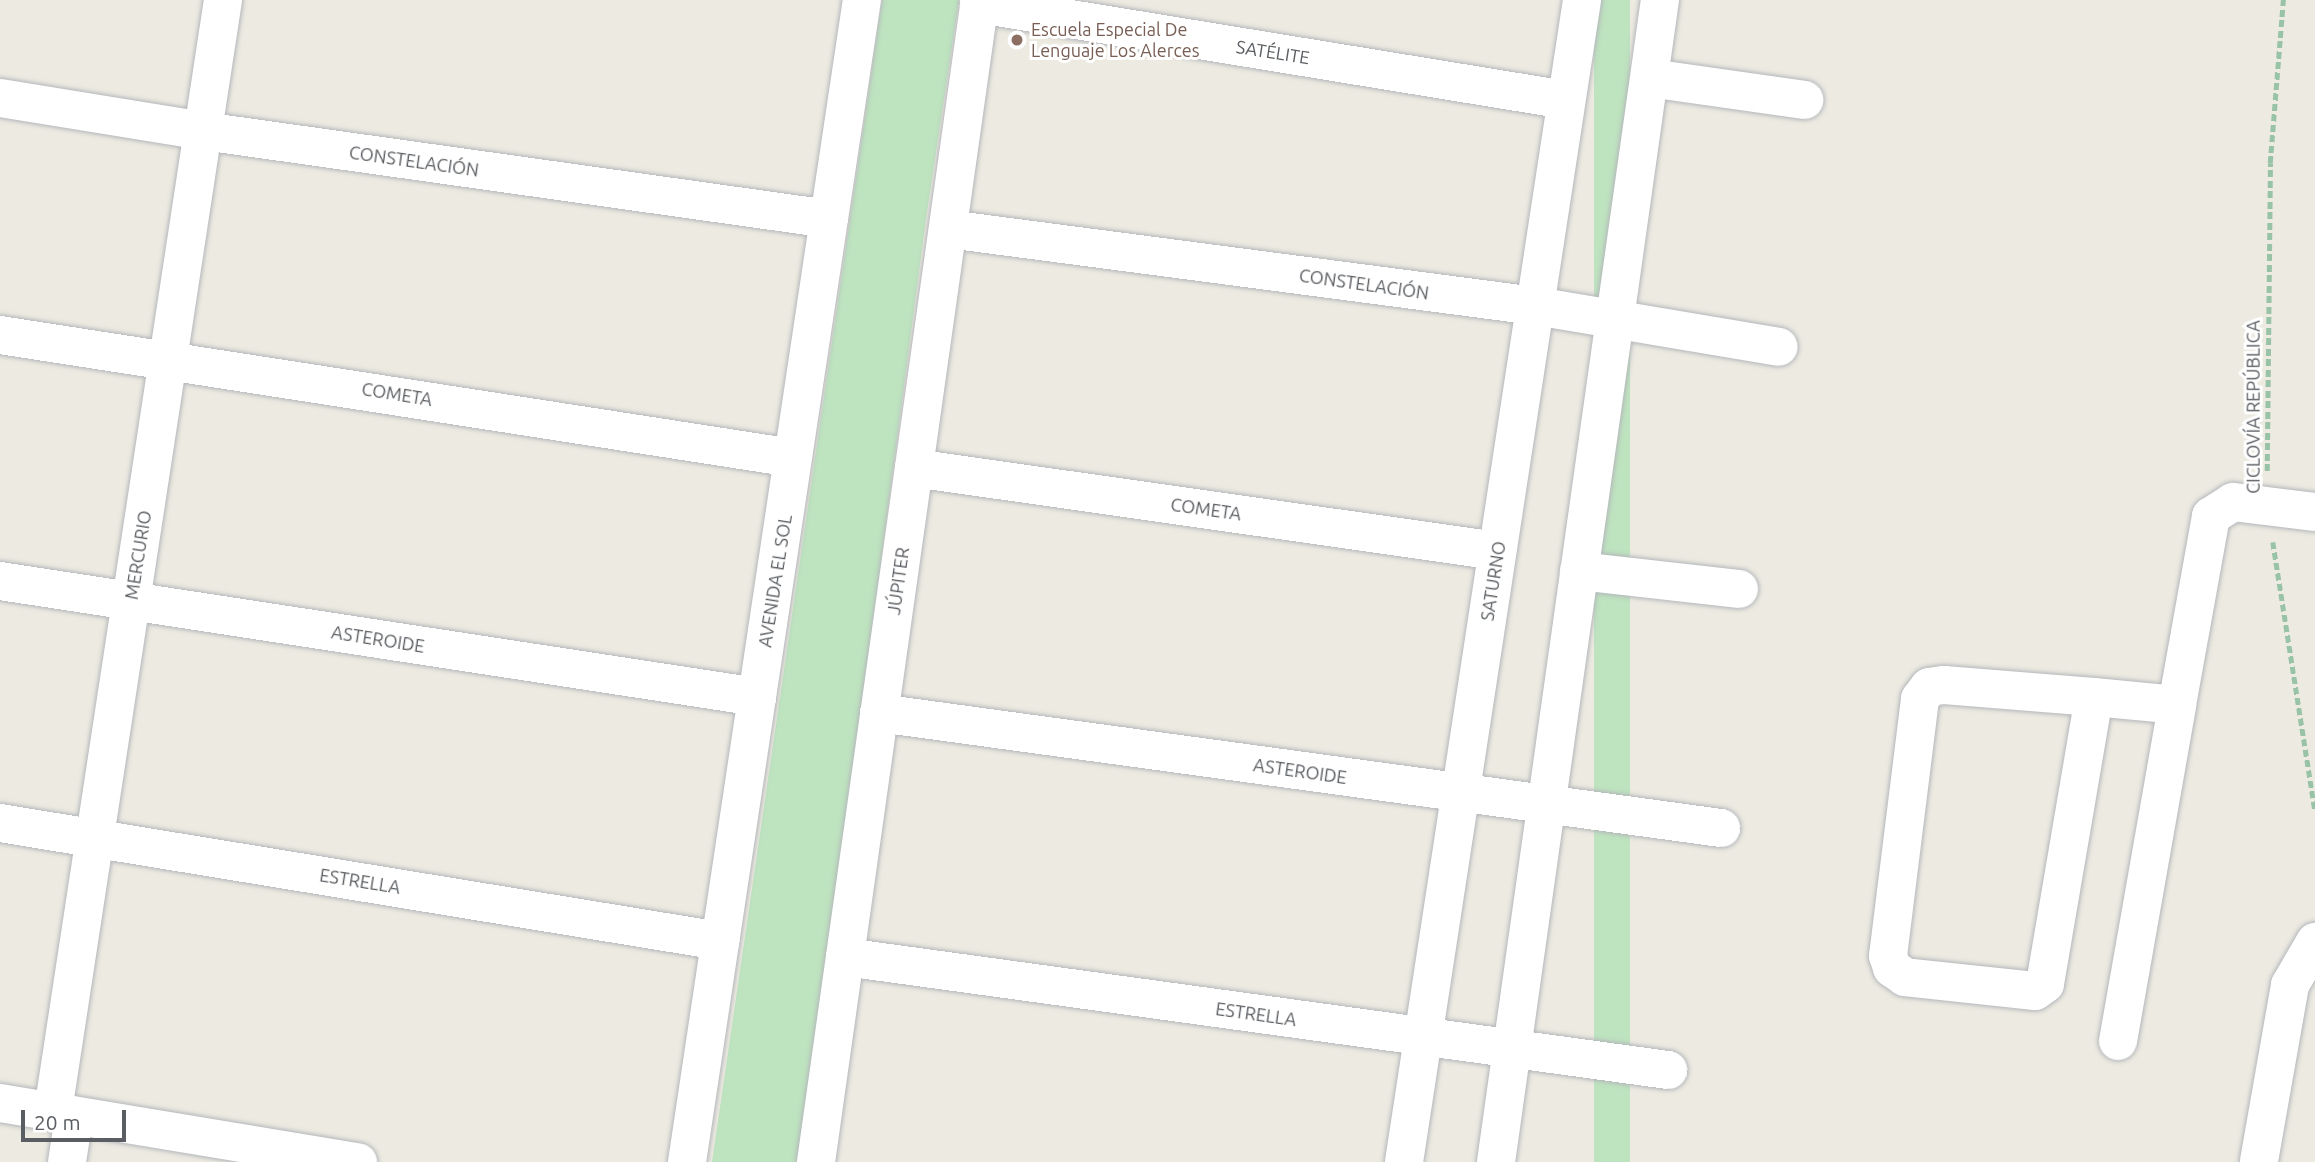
<!DOCTYPE html>
<html>
<head>
<meta charset="utf-8">
<style>
  body { margin:0 }
  #map { position:relative; width:2315px; height:1162px; overflow:hidden; background:#eceae1; font-family:Ubuntu,sans-serif }
  div>[style] { position:absolute }
  [style*='--x'] { left:calc(var(--x)*1px); top:calc(var(--y)*1px); width:calc(var(--w)*1px); rotate:calc(var(--a)*1deg) }
  .green>* { inset:0; background:#bee3bf; transform-origin:0 0 }
  .path>* { height:4.5px; margin-top:-2.25px; transform-origin:0; background:repeating-linear-gradient(90deg,#98c3a6 0 7px,transparent 0 10.5px) }
  .roads { filter:drop-shadow(0 0 2px #b4b7bb) drop-shadow(0 0 2px #b4b7bb) }
  .minor>* { height:38px; margin:-19px; padding:0 19px; transform-origin:19px; border-radius:19px; background:#fff }
  .dots>* { width:19px; height:19px; translate:-50% -50%; box-sizing:border-box; border:4px solid #fff; border-radius:50% }
  span { translate:-50% -50%; white-space:nowrap; text-align:center; line-height:1.15; -webkit-text-stroke:6px #fff; paint-order:stroke }
  .education-label { font-size:18px; color:#785e54 }
  .left { translate:0 -50%; text-align:left }
  .street-label { font-size:18px; color:#5a5d61 }
  .scale { position:absolute; left:21px; top:1110px; width:105px; height:32px; box-sizing:border-box; border:4px solid #5a5d61; border-top:0; padding-left:9px; font-size:21px; line-height:24px; white-space:nowrap; color:#5a5d61; -webkit-text-stroke:5px #fff; paint-order:stroke }
</style>
</head>
<body>
<div id="map">
  <div class="green">
    <div style="clip-path:polygon(882px 0,959px 0,926px 219px,802px 1162px,712px 1162px)"></div>
    <div style="left:1594px;top:0;width:36px;height:1174px"></div>
  </div>
  <div class="path">
    <div style="--x:2267;--y:471;--w:308;--a:-89.4"></div>
    <div style="--x:2270;--y:163;--w:164;--a:-85.4"></div>
    <div style="--x:2273;--y:542;--w:272;--a:81.1"></div>
  </div>
  <div class="roads">
    <div class="minor">
      <div style="--x:979;--y:4;--w:595;--a:9.29"></div>
      <div style="--x:1650;--y:78;--w:156;--a:8.1"></div>
      <div style="--x:0;--y:98;--w:206;--a:9.2"></div>
      <div style="--x:203;--y:131;--w:632;--a:8"></div>
      <div style="--x:948;--y:229;--w:592;--a:7.47"></div>
      <div style="--x:1535;--y:306;--w:247;--a:9.5"></div>
      <div style="--x:0;--y:335;--w:802;--a:8.82"></div>
      <div style="--x:914;--y:468;--w:589;--a:8.1"></div>
      <div style="--x:1579;--y:571;--w:161;--a:6.4"></div>
      <div style="--x:0;--y:581;--w:766;--a:8.71"></div>
      <div style="--x:2094;--y:697;--w:291;--a:99.7"></div>
      <div style="--x:2045;--y:984;--w:12;--a:145"></div>
      <div style="--x:2035;--y:991;--w:131;--a:-173.9"></div>
      <div style="--x:1905;--y:977;--w:16;--a:-145"></div>
      <div style="--x:1892;--y:968;--w:13;--a:-108"></div>
      <div style="--x:1888;--y:956;--w:259;--a:-82.9"></div>
      <div style="--x:1920;--y:699;--w:15;--a:-53"></div>
      <div style="--x:1929;--y:687;--w:15;--a:-8"></div>
      <div style="--x:1944;--y:685;--w:150;--a:4.6"></div>
      <div style="--x:2094;--y:697;--w:83;--a:5.5"></div>
      <div style="--x:2177;--y:705;--w:192;--a:-79.8"></div>
      <div style="--x:2211;--y:516;--w:26;--a:-32"></div>
      <div style="--x:2233;--y:502;--w:83;--a:7"></div>
      <div style="--x:879;--y:713;--w:850;--a:7.78"></div>
      <div style="--x:0;--y:823;--w:730;--a:9.31"></div>
      <div style="--x:845;--y:957;--w:831;--a:7.82"></div>
      <div style="--x:2118;--y:1041;--w:341;--a:-80"></div>
      <div style="--x:0;--y:1103;--w:363;--a:9.4"></div>
      <div style="--x:53;--y:1111;--w:1124;--a:-81.3"></div>
      <div style="--x:2259;--y:1161;--w:179;--a:-80"></div>
      <div style="--x:2290;--y:985;--w:50;--a:-59.8"></div>
      <div style="--x:67;--y:1162;--w:47;--a:-81.3"></div>
      <div style="--x:687;--y:1162;--w:1175;--a:-81.44"></div>
      <div style="--x:816;--y:1162;--w:1174;--a:-81.97"></div>
      <div style="--x:1404;--y:1162;--w:1176;--a:-81.29"></div>
      <div style="--x:1496;--y:1162;--w:1174;--a:-81.97"></div>
    </div>
  </div>
  <div class="dots">
    <div style="left:1017px;top:40px;background:#8d6e63"></div>
  </div>
  <div class="education-label">
    <span class="left" style="left:1031px;top:40px">Escuela Especial De<br>Lenguaje Los Alerces</span>
  </div>
  <div class="street-label">
    <span style="left:1273px;top:52px;rotate:9deg">SATÉLITE</span>
    <span style="left:414px;top:161px;rotate:8deg">CONSTELACIÓN</span>
    <span style="left:1364px;top:284px;rotate:8deg">CONSTELACIÓN</span>
    <span style="left:397px;top:394px;rotate:9deg">COMETA</span>
    <span style="left:2253px;top:407px;rotate:-90deg">CICLOVÍA REPÚBLICA</span>
    <span style="left:1206px;top:509px;rotate:8deg">COMETA</span>
    <span style="left:138px;top:555px;rotate:-81deg">MERCURIO</span>
    <span style="left:775px;top:581px;rotate:-81deg">AVENIDA EL SOL</span>
    <span style="left:898px;top:581px;rotate:-82deg">JÚPITER</span>
    <span style="left:1493px;top:581px;rotate:-81deg">SATURNO</span>
    <span style="left:378px;top:639px;rotate:9deg">ASTEROIDE</span>
    <span style="left:1300px;top:771px;rotate:8deg">ASTEROIDE</span>
    <span style="left:360px;top:881px;rotate:9deg">ESTRELLA</span>
    <span style="left:1256px;top:1014px;rotate:8deg">ESTRELLA</span>
  </div>
  <div class="scale">20 m</div>
</div>
</body>
</html>
